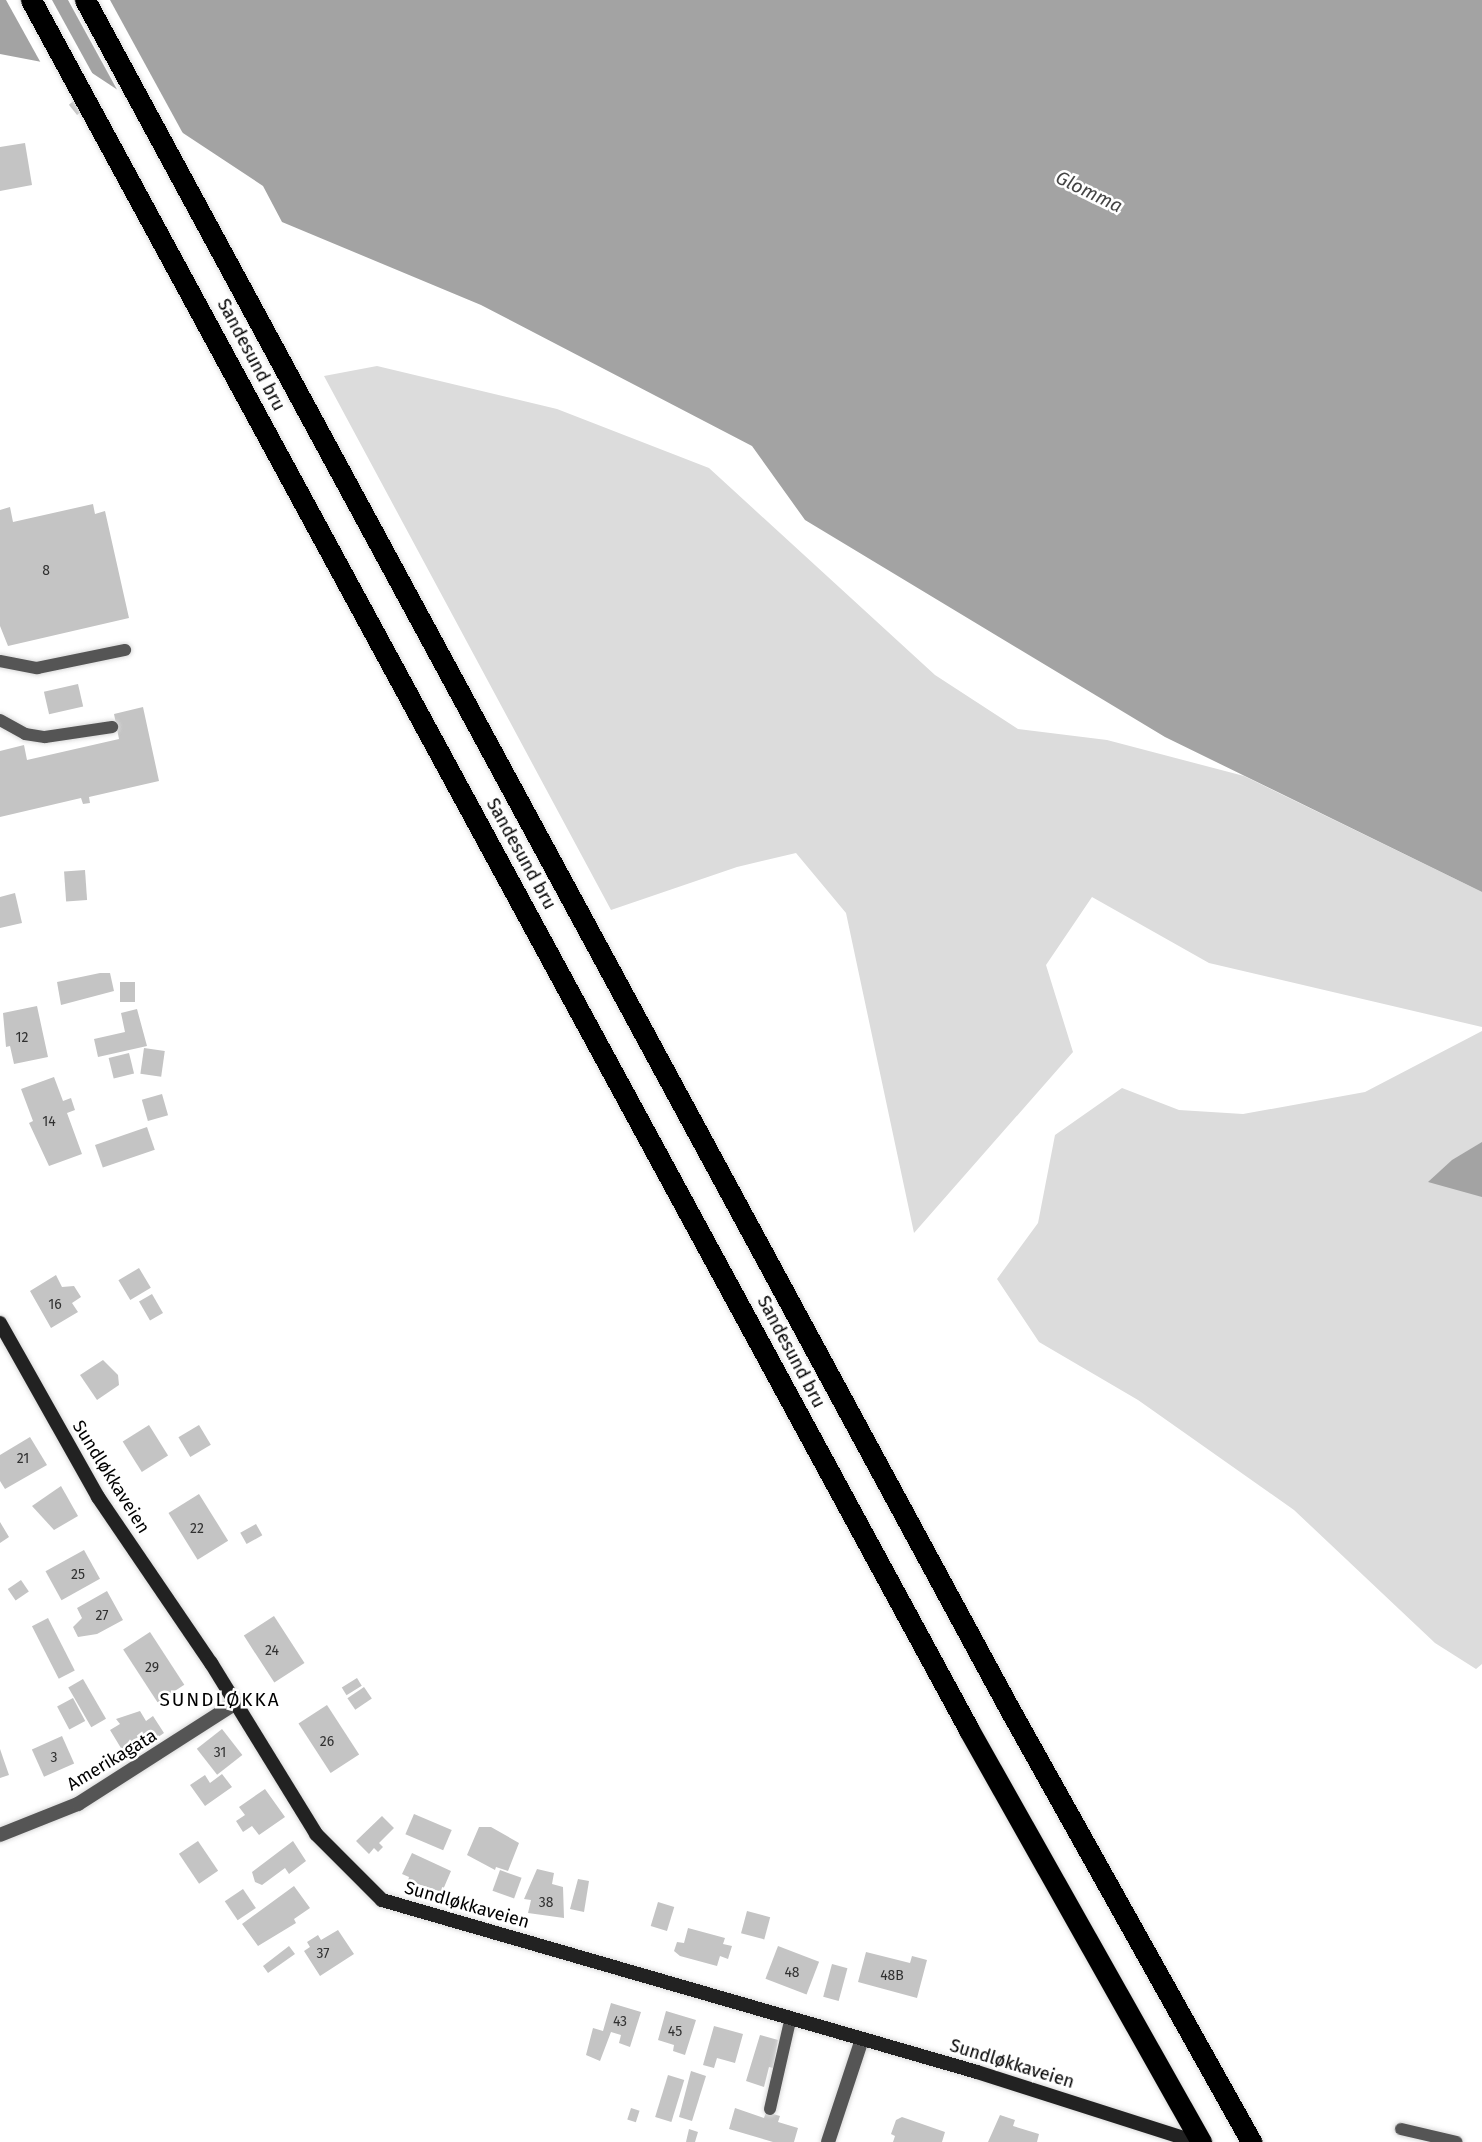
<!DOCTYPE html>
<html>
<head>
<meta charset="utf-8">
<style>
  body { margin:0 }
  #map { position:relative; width:1482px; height:2142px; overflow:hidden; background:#fff; font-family:"Fira Sans",sans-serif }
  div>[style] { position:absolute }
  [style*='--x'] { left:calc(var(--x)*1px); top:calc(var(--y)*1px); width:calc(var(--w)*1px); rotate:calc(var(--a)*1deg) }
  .green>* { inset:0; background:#dcdcdc }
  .water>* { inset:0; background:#a3a3a3 }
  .pier>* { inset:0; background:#fff }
  .building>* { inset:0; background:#c4c4c4; transform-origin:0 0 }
  .roads { filter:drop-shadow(0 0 2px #dbdbdb) drop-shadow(0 0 2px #dbdbdb) }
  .service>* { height:12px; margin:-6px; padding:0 6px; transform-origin:6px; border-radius:6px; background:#555 }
  .minor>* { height:14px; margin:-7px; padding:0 7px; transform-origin:7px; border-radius:7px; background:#555 }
  .tertiary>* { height:14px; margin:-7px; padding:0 7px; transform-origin:7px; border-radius:7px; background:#555 }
  .secondary>* { height:14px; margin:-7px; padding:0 7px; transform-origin:7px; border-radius:7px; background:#222 }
  .motorway>* { height:21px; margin:-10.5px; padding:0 10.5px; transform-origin:10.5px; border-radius:10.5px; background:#000 }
  span { translate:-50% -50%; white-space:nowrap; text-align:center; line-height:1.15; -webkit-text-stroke:5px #fff; paint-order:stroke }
  .number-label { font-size:14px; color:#313131 }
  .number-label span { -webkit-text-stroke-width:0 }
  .street-label { font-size:18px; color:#000 }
  .water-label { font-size:19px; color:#444; font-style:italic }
  .neighbourhood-label { font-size:19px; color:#000; letter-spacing:2px }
</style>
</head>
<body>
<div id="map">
  <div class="green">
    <div style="clip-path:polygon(377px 366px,557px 409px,709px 468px,935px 675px,1018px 729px,1107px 740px,1244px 776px,1482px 892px,1482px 1027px,1209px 963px,1092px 897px,1046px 965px,1073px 1052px,914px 1233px,846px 913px,796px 853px,737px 867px,611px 910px,324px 376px)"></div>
    <div style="clip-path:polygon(1482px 1031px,1482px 1664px,1476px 1669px,1435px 1643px,1294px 1510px,1138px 1400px,1039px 1342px,997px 1279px,1038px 1223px,1055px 1135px,1122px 1088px,1179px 1110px,1243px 1114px,1365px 1092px)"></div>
  </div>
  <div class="water">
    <div style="clip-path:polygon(0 0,1482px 0,1482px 892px,1165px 737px,805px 520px,752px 446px,481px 305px,282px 222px,263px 186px,89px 71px,0 54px)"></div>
    <div style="clip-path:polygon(1482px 1142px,1482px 1197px,1428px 1182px,1452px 1160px)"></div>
  </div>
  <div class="pier">
    <div style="clip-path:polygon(6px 0,52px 0,96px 80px,42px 65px)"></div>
    <div style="clip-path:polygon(68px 0,110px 0,186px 139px,120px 95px)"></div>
  </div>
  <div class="building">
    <div style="left:86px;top:91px;width:13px;height:22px;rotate:51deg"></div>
    <div style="clip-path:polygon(25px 143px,32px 185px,0 191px,0 147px)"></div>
    <div style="clip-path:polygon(93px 504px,95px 514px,105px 511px,129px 618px,8px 646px,0 626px,0 510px,10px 507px,13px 522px)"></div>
    <div style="left:78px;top:684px;width:23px;height:35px;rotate:77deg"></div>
    <div style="clip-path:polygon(143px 707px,159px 781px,89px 797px,90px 803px,83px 804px,81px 798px,0 817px,0 751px,24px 745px,27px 760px,119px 739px,114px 714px)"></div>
    <div style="left:85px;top:870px;width:30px;height:21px;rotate:86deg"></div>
    <div style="clip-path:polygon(15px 893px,22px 923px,0 928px,0 897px)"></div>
    <div style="clip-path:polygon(100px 973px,110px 973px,114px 991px,61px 1005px,57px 982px)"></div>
    <div style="left:135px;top:982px;width:20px;height:15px;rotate:90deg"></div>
    <div style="clip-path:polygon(37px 1006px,48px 1057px,14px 1064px,10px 1046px,6px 1047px,3px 1013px)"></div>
    <div style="clip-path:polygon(137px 1009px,147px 1046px,98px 1057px,94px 1039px,125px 1032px,121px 1013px)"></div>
    <div style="left:144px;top:1048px;width:21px;height:26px;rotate:8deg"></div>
    <div style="left:129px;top:1053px;width:21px;height:21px;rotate:76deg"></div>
    <div style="clip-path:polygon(54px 1077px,63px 1101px,71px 1098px,75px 1110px,67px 1113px,82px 1154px,49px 1166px,29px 1123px,33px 1121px,21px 1089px)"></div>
    <div style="left:162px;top:1094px;width:22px;height:21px;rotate:74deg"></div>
    <div style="left:147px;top:1127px;width:24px;height:55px;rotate:71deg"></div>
    <div style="left:139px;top:1268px;width:23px;height:24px;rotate:59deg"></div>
    <div style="clip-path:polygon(56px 1275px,62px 1287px,74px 1286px,81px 1297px,72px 1303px,78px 1312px,51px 1328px,30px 1291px)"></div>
    <div style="left:152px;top:1294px;width:22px;height:15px;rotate:60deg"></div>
    <div style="clip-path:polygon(103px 1360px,118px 1375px,119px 1385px,97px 1400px,80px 1375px)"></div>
    <div style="left:149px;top:1425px;width:36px;height:31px;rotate:58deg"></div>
    <div style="left:199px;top:1425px;width:23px;height:24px;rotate:59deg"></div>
    <div style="clip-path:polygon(30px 1437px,47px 1465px,5px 1489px,0 1481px,0 1455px)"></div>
    <div style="clip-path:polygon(61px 1486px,78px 1516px,54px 1530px,32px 1506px)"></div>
    <div style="left:199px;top:1494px;width:55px;height:36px;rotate:58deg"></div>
    <div style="clip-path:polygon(0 1522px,9px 1537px,0 1543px)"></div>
    <div style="left:256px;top:1524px;width:13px;height:18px;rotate:61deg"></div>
    <div style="left:84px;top:1550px;width:33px;height:44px;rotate:61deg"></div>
    <div style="left:21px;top:1580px;width:14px;height:16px;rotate:56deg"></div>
    <div style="clip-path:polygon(107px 1591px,123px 1620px,97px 1634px,78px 1637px,73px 1627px,82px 1618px,77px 1608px)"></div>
    <div style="left:274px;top:1616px;width:56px;height:36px;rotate:57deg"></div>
    <div style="left:48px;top:1618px;width:59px;height:18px;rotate:63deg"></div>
    <div style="left:150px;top:1632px;width:63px;height:32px;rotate:57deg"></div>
    <div style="left:357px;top:1678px;width:9px;height:18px;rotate:58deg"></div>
    <div style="left:83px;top:1679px;width:46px;height:17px;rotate:60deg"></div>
    <div style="left:364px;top:1687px;width:14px;height:20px;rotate:56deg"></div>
    <div style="left:73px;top:1698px;width:26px;height:18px;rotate:62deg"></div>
    <div style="left:327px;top:1705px;width:59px;height:34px;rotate:57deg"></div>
    <div style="clip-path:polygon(140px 1711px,146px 1721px,153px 1716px,164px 1733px,127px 1758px,110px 1730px,120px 1724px,116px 1719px)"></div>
    <div style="left:222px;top:1729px;width:33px;height:32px;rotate:52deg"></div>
    <div style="left:62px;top:1736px;width:30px;height:33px;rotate:66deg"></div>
    <div style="clip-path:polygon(0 1749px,9px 1775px,0 1778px)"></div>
    <div style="clip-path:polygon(222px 1774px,232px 1787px,205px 1806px,190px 1785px,205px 1775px,210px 1783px)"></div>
    <div style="clip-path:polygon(265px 1789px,285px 1817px,259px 1835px,252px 1826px,243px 1832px,236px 1821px,245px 1815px,239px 1807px)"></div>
    <div style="left:414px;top:1814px;width:41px;height:22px;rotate:23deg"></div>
    <div style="clip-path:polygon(382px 1816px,394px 1828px,379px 1843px,383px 1847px,378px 1852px,374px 1848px,369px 1854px,356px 1841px)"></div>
    <div style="clip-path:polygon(479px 1827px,491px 1827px,519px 1843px,508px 1871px,496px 1867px,495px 1870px,467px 1855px)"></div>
    <div style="left:198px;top:1841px;width:36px;height:23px;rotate:56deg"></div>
    <div style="clip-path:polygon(293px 1841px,306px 1861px,289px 1874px,285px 1868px,262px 1885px,255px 1882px,252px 1872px)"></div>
    <div style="clip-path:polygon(412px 1853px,451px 1871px,442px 1892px,408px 1881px,409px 1877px,402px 1874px)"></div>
    <div style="clip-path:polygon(537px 1869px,554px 1873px,552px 1884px,563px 1887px,564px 1918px,528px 1913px,531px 1900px,524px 1899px)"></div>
    <div style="left:500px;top:1870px;width:23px;height:22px;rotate:20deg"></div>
    <div style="clip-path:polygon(578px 1879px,589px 1881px,584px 1912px,570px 1909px)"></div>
    <div style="clip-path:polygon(294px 1886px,310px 1908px,294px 1919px,296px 1923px,258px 1946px,242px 1924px)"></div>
    <div style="left:243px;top:1889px;width:23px;height:22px;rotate:56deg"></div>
    <div style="left:658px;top:1902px;width:17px;height:25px;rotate:17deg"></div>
    <div style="left:747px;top:1911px;width:24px;height:23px;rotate:15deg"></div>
    <div style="clip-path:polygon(688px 1928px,725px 1938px,723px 1944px,732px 1946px,728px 1959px,720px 1956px,717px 1966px,680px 1956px,674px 1951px,677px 1942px,684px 1943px)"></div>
    <div style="clip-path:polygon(338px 1930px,354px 1954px,320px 1976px,304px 1951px,310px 1947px,307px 1942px,318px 1935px,321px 1940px)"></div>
    <div style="clip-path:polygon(289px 1946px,295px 1954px,268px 1973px,263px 1966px)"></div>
    <div style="left:778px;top:1946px;width:44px;height:35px;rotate:21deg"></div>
    <div style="clip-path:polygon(866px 1952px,910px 1963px,912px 1956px,927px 1960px,917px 1998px,858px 1982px)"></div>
    <div style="left:832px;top:1964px;width:16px;height:34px;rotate:15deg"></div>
    <div style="clip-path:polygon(611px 2003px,641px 2012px,630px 2047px,619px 2043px,621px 2035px,611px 2032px,600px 2061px,586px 2055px,593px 2028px,603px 2031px)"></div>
    <div style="clip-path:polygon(666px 2011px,696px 2020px,685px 2055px,673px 2051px,674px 2045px,658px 2040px)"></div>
    <div style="clip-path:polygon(714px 2026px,743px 2034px,735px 2063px,717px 2058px,714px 2068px,703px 2065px)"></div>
    <div style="clip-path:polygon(760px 2035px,778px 2040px,773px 2068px,769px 2067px,764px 2087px,746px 2081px)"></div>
    <div style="clip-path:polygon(691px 2071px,706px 2076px,692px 2121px,679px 2117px)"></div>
    <div style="left:668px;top:2075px;width:17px;height:44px;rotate:17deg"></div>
    <div style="left:631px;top:2108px;width:9px;height:12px;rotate:18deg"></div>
    <div style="clip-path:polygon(735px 2108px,764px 2118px,766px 2112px,780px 2116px,778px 2122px,798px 2128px,794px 2142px,773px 2142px,729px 2129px)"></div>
    <div style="clip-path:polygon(1000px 2115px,1015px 2120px,1013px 2126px,1039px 2134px,1037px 2142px,988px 2142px)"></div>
    <div style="clip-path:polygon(902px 2117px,945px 2132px,942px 2142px,893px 2142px,895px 2136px,891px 2134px,896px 2120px)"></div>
    <div style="clip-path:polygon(689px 2129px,698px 2132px,695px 2142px,686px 2142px)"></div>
  </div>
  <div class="roads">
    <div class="service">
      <div style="--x:0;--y:661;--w:38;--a:11"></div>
      <div style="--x:37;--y:668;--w:90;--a:-11.6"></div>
      <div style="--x:0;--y:720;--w:29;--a:29"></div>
      <div style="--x:25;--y:734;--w:20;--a:9"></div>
      <div style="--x:45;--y:737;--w:68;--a:-8.5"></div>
      <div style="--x:770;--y:2109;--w:90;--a:-77.2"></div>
      <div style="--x:1401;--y:2129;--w:57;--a:13.1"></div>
    </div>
    <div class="minor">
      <div style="--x:0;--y:1835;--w:84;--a:-21.7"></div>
      <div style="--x:78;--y:1804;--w:188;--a:-32.6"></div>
    </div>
    <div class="tertiary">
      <div style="--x:828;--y:2142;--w:105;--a:-71.7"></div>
    </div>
    <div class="secondary">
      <div style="--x:0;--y:1323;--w:200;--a:60.6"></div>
      <div style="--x:98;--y:1497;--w:201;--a:55.8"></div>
      <div style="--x:211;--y:1663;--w:201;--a:58.4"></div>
      <div style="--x:316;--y:1834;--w:93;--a:45"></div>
      <div style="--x:382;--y:1900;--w:619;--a:16.12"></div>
      <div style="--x:977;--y:2072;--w:231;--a:17.7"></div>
    </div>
    <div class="motorway">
      <div style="--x:31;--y:0;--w:1968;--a:61.53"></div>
      <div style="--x:969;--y:1730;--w:473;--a:60.6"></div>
      <div style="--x:85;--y:0;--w:1944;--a:61.59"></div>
      <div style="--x:1010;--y:1710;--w:495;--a:60.8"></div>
    </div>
  </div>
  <div class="number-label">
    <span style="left:46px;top:571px">8</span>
    <span style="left:22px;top:1038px">12</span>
    <span style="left:49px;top:1122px">14</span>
    <span style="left:55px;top:1305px">16</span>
    <span style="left:23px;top:1459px">21</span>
    <span style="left:197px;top:1529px">22</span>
    <span style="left:78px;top:1575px">25</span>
    <span style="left:102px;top:1616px">27</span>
    <span style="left:272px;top:1651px">24</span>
    <span style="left:152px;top:1668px">29</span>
    <span style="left:327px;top:1742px">26</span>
    <span style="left:220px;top:1753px">31</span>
    <span style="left:54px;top:1758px">3</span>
    <span style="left:546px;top:1903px">38</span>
    <span style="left:323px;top:1954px">37</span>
    <span style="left:792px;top:1973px">48</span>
    <span style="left:892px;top:1976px">48B</span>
    <span style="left:620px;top:2022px">43</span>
    <span style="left:675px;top:2032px">45</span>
  </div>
  <div class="street-label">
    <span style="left:251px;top:355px;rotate:62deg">Sandesund bru</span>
    <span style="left:521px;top:854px;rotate:61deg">Sandesund bru</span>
    <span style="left:791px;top:1352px;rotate:62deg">Sandesund bru</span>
    <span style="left:111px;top:1477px;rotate:58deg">Sundløkkaveien</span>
    <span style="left:112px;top:1760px;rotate:-31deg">Amerikagata</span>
    <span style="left:467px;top:1905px;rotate:16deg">Sundløkkaveien</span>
    <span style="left:1012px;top:2064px;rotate:17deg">Sundløkkaveien</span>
  </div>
  <div class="water-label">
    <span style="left:1089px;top:192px;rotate:26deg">Glomma</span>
  </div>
  <div class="neighbourhood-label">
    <span style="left:220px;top:1700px">SUNDLØKKA</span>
  </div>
</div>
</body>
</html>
